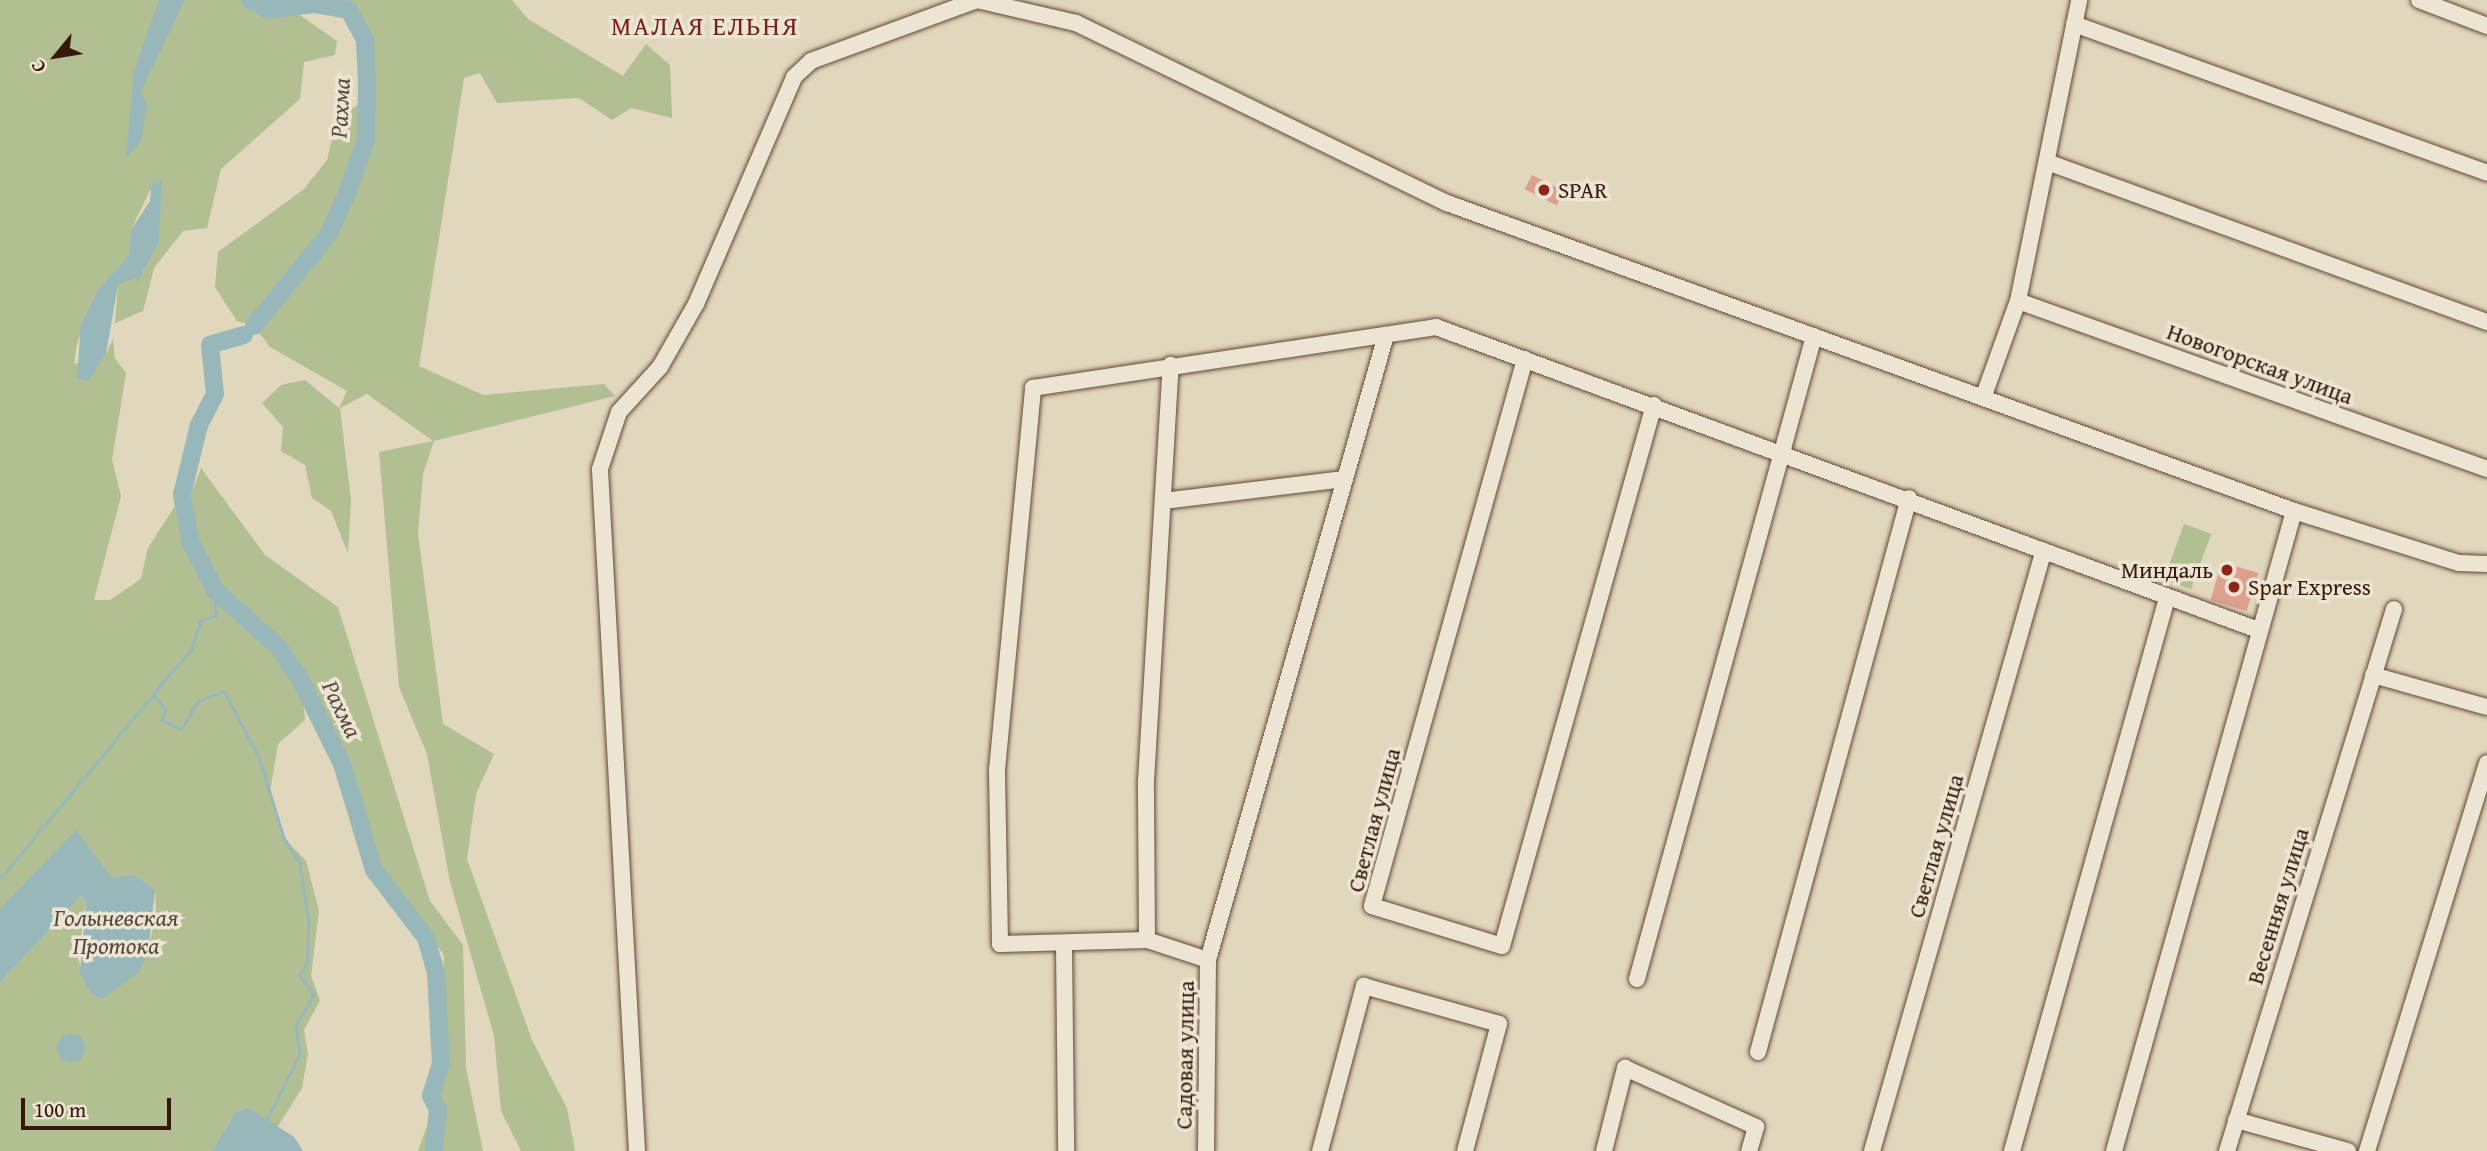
<!DOCTYPE html>
<html>
<head>
<meta charset="utf-8">
<style>
  body { margin:0 }
  #map { position:relative; width:2487px; height:1151px; overflow:hidden; background:#e1d7bc; font-family:"Gentium Book Plus",serif }
  div>[style] { position:absolute }
  [style*='--x'] { left:calc(var(--x)*1px); top:calc(var(--y)*1px); width:calc(var(--w)*1px); rotate:calc(var(--a)*1deg) }
  .green>* { inset:0; background:#b1bf92; transform-origin:0 0 }
  .water>* { inset:0; background:#97b7ba }
  .round { border-radius:50% }
  .stream>* { height:2.5px; margin:-1.25px; padding:0 1.25px; transform-origin:1.25px; border-radius:1.25px; background:#97b7ba }
  .river>* { height:18px; margin:-9px; padding:0 9px; transform-origin:9px; border-radius:9px; background:#97b7ba }
  .building>* { inset:0; background:#dd9f8e; transform-origin:0 0 }
  .roads { filter:drop-shadow(0 0 2px #624836) drop-shadow(0 0 2px #624836) }
  .minor>* { height:16px; margin:-8px; padding:0 8px; transform-origin:8px; border-radius:8px; background:#ece5d3 }
  .dots>* { width:19px; height:19px; translate:-50% -50%; box-sizing:border-box; border:4px solid #ece5d3; border-radius:50% }
  span { translate:-50% -50%; white-space:nowrap; text-align:center; line-height:1.15; -webkit-text-stroke:7px #ece5d3; paint-order:stroke }
  .poi-label { font-size:23px; color:#38180a }
  .left { translate:0 -50%; text-align:left }
  .right { translate:-100% -50%; text-align:right }
  .street-label { font-size:23px; color:#38180a }
  .water-label { font-size:24px; color:#54483f; font-style:italic }
  .quarter-label { font-size:26px; color:#7a1f14; letter-spacing:2px }
  .north { position:absolute; left:21px; top:21px; width:70px; height:70px; -webkit-text-stroke:5px #ece5d3; paint-order:stroke; rotate:240deg; font-size:19px; font-weight:700; line-height:28px; text-align:center; color:#38180a }
  .north::after { content:''; display:block; margin:auto; width:24px; height:32px; background:#38180a; clip-path:polygon(50% 0,100% 100%,50% 72%,0 100%) }
  .scale { position:absolute; left:21px; top:1098px; width:150px; height:32px; box-sizing:border-box; border:4px solid #38180a; border-top:0; padding-left:9px; font-size:21px; line-height:24px; white-space:nowrap; color:#38180a; -webkit-text-stroke:5px #ece5d3; paint-order:stroke }
</style>
</head>
<body>
<div id="map">
  <div class="green">
    <div style="clip-path:polygon(0 0,512px 0,528px 19px,623px 76px,646px 44px,670px 65px,672px 118px,631px 108px,612px 120px,579px 98px,497px 103px,480px 73px,464px 78px,419px 366px,483px 395px,604px 384px,615px 396px,434px 441px,423px 474px,418px 534px,443px 724px,494px 754px,476px 794px,467px 859px,532px 1040px,567px 1108px,575px 1151px,521px 1151px,501px 1111px,494px 1036px,450px 882px,427px 754px,399px 687px,379px 452px,433px 441px,367px 394px,340px 408px,351px 500px,348px 553px,331px 511px,312px 498px,305px 465px,281px 451px,283px 427px,262px 403px,281px 385px,305px 380px,339px 408px,347px 391px,270px 347px,254px 326px,237px 321px,215px 287px,218px 252px,304px 189px,327px 160px,337px 118px,367px 99px,365px 40px,349px 10px,314px 4px,291px 9px,337px 41px,335px 55px,304px 62px,300px 99px,221px 169px,207px 228px,183px 231px,154px 268px,143px 311px,115px 323px,118px 285px,144px 271px,160px 228px,159px 204px,150px 190px,131px 230px,131px 255px,99px 288px,77px 344px,74px 364px,106px 354px,113px 339px,115px 358px,126px 373px,112px 460px,121px 496px,94px 600px,110px 600px,141px 579px,148px 548px,182px 495px,191px 543px,215px 590px,271px 639px,219px 581px,198px 541px,191px 494px,201px 468px,265px 555px,338px 607px,430px 901px,463px 945px,466px 1068px,483px 1151px,418px 1151px,439px 1093px,444px 955px,378px 865px,341px 749px,302px 673px,282px 650px,301px 681px,305px 720px,278px 744px,270px 792px,284px 838px,306px 861px,319px 911px,311px 976px,320px 1000px,304px 1030px,308px 1054px,302px 1088px,277px 1128px,235px 1113px,212px 1151px,0 1151px,0 982px,81px 896px,86px 902px,78px 959px,91px 994px,102px 999px,148px 954px,156px 909px,155px 890px,112px 878px,93px 860px,58px 852px,0 909px)"></div>
    <div style="left:2184px;top:524px;width:29px;height:59px;rotate:20deg"></div>
  </div>
  <div class="water">
    <div style="clip-path:polygon(159px 0,185px 0,141px 91px,147px 105px,141px 142px,126px 157px,134px 71px)"></div>
    <div style="clip-path:polygon(162px 181px,159px 242px,137px 283px,136px 277px,118px 285px,106px 354px,88px 381px,77px 378px,81px 324px,99px 288px,130px 255px,131px 230px,150px 201px,152px 183px)"></div>
    <div style="clip-path:polygon(76px 830px,112px 878px,134px 875px,155px 890px,148px 954px,139px 972px,102px 999px,91px 994px,80px 973px,86px 902px,81px 896px,0 982px,0 909px)"></div>
    <div class="round" style="left:57px;top:1034px;width:28px;height:28px"></div>
    <div style="clip-path:polygon(249px 1108px,294px 1137px,303px 1151px,212px 1151px,235px 1113px)"></div>
  </div>
  <div class="stream">
    <div style="--x:215;--y:590;--w:26;--a:88"></div>
    <div style="--x:216;--y:616;--w:16;--a:162"></div>
    <div style="--x:201;--y:621;--w:29;--a:108"></div>
    <div style="--x:192;--y:649;--w:60;--a:130.3"></div>
    <div style="--x:153;--y:695;--w:20;--a:49"></div>
    <div style="--x:166;--y:710;--w:11;--a:112"></div>
    <div style="--x:162;--y:720;--w:21;--a:25"></div>
    <div style="--x:181;--y:729;--w:31;--a:-59"></div>
    <div style="--x:197;--y:702;--w:29;--a:-22"></div>
    <div style="--x:224;--y:691;--w:75;--a:62.1"></div>
    <div style="--x:259;--y:757;--w:85;--a:72.8"></div>
    <div style="--x:284;--y:838;--w:30;--a:57"></div>
    <div style="--x:300;--y:863;--w:62;--a:81.6"></div>
    <div style="--x:309;--y:924;--w:41;--a:92.8"></div>
    <div style="--x:307;--y:965;--w:12;--a:125"></div>
    <div style="--x:300;--y:975;--w:24;--a:55"></div>
    <div style="--x:314;--y:995;--w:36;--a:120"></div>
    <div style="--x:296;--y:1026;--w:29;--a:82"></div>
    <div style="--x:300;--y:1055;--w:73;--a:116.9"></div>
    <div style="--x:0;--y:879;--w:238;--a:-50.3"></div>
  </div>
  <div class="river">
    <div style="--x:250;--y:0;--w:21;--a:28"></div>
    <div style="--x:269;--y:10;--w:45;--a:-7.6"></div>
    <div style="--x:314;--y:4;--w:36;--a:10"></div>
    <div style="--x:349;--y:10;--w:34;--a:62"></div>
    <div style="--x:365;--y:40;--w:42;--a:87.3"></div>
    <div style="--x:367;--y:82;--w:57;--a:91"></div>
    <div style="--x:366;--y:139;--w:55;--a:109.1"></div>
    <div style="--x:348;--y:191;--w:48;--a:114.4"></div>
    <div style="--x:328;--y:235;--w:117;--a:129.1"></div>
    <div style="--x:244;--y:335;--w:35;--a:164"></div>
    <div style="--x:210;--y:345;--w:49;--a:84.2"></div>
    <div style="--x:215;--y:394;--w:35;--a:117"></div>
    <div style="--x:199;--y:425;--w:72;--a:103.7"></div>
    <div style="--x:182;--y:495;--w:49;--a:79.4"></div>
    <div style="--x:191;--y:543;--w:53;--a:62.9"></div>
    <div style="--x:215;--y:590;--w:86;--a:42.2"></div>
    <div style="--x:279;--y:648;--w:40;--a:56"></div>
    <div style="--x:301;--y:681;--w:93;--a:63.7"></div>
    <div style="--x:342;--y:764;--w:111;--a:73.2"></div>
    <div style="--x:374;--y:870;--w:86;--a:52.6"></div>
    <div style="--x:426;--y:938;--w:35;--a:74"></div>
    <div style="--x:436;--y:972;--w:91;--a:86.9"></div>
    <div style="--x:441;--y:1063;--w:34;--a:107"></div>
    <div style="--x:431;--y:1096;--w:15;--a:62"></div>
    <div style="--x:438;--y:1109;--w:42;--a:95.4"></div>
  </div>
  <div class="building">
    <div style="left:1532px;top:175px;width:36px;height:16px;rotate:27deg"></div>
    <div style="left:2222px;top:562px;width:38px;height:40px;rotate:17deg"></div>
  </div>
  <div class="roads">
    <div class="minor">
      <div style="--x:2419;--y:0;--w:73;--a:20.9"></div>
      <div style="--x:2074;--y:24;--w:439;--a:19.8"></div>
      <div style="--x:2047;--y:162;--w:468;--a:20"></div>
      <div style="--x:2018;--y:301;--w:498;--a:19.7"></div>
      <div style="--x:1525;--y:359;--w:568;--a:105.63"></div>
      <div style="--x:1372;--y:906;--w:136;--a:17.1"></div>
      <div style="--x:1502;--y:946;--w:562;--a:-74.31"></div>
      <div style="--x:1983;--y:398;--w:103;--a:-70.2"></div>
      <div style="--x:2018;--y:301;--w:307;--a:-78.5"></div>
      <div style="--x:1163;--y:501;--w:183;--a:-6.9"></div>
      <div style="--x:2373;--y:675;--w:118;--a:15.7"></div>
      <div style="--x:1147;--y:940;--w:159;--a:-90.4"></div>
      <div style="--x:1146;--y:781;--w:417;--a:-86.6"></div>
      <div style="--x:1064;--y:944;--w:207;--a:89.4"></div>
      <div style="--x:1208;--y:960;--w:64;--a:-161.8"></div>
      <div style="--x:1147;--y:940;--w:147;--a:178.4"></div>
      <div style="--x:1000;--y:944;--w:174;--a:-91"></div>
      <div style="--x:997;--y:770;--w:384;--a:-84.6"></div>
      <div style="--x:1033;--y:388;--w:408;--a:-8.6"></div>
      <div style="--x:1436;--y:327;--w:876;--a:20.23"></div>
      <div style="--x:1637;--y:979;--w:667;--a:-74.61"></div>
      <div style="--x:1758;--y:1052;--w:574;--a:-74.75"></div>
      <div style="--x:2236;--y:1120;--w:116;--a:15.5"></div>
      <div style="--x:637;--y:1151;--w:683;--a:-93.11"></div>
      <div style="--x:600;--y:469;--w:60;--a:-71.6"></div>
      <div style="--x:619;--y:412;--w:61;--a:-47.7"></div>
      <div style="--x:660;--y:367;--w:73;--a:-60.3"></div>
      <div style="--x:696;--y:304;--w:247;--a:-66.6"></div>
      <div style="--x:794;--y:77;--w:23;--a:-43"></div>
      <div style="--x:811;--y:61;--w:177;--a:-20.2"></div>
      <div style="--x:977;--y:0;--w:102;--a:13.1"></div>
      <div style="--x:1076;--y:23;--w:412;--a:25.9"></div>
      <div style="--x:1447;--y:203;--w:901;--a:19.98"></div>
      <div style="--x:2294;--y:511;--w:173;--a:17.5"></div>
      <div style="--x:2459;--y:563;--w:28;--a:2"></div>
      <div style="--x:1206;--y:1151;--w:191;--a:-89.4"></div>
      <div style="--x:1208;--y:960;--w:650;--a:-74.1"></div>
      <div style="--x:1320;--y:1151;--w:171;--a:-75.1"></div>
      <div style="--x:1364;--y:986;--w:140;--a:15.7"></div>
      <div style="--x:1499;--y:1024;--w:131;--a:105"></div>
      <div style="--x:1604;--y:1151;--w:86;--a:-75.8"></div>
      <div style="--x:1625;--y:1068;--w:144;--a:24.2"></div>
      <div style="--x:1756;--y:1127;--w:25;--a:106"></div>
      <div style="--x:1872;--y:1151;--w:622;--a:-74.04"></div>
      <div style="--x:2012;--y:1151;--w:574;--a:-74.34"></div>
      <div style="--x:2114;--y:1151;--w:665;--a:-74.29"></div>
      <div style="--x:2227;--y:1151;--w:567;--a:-72.87"></div>
      <div style="--x:2367;--y:1151;--w:406;--a:-72.8"></div>
    </div>
  </div>
  <div class="dots">
    <div style="left:1544px;top:190px;background:#8f2418"></div>
    <div style="left:2227px;top:570px;background:#8f2418"></div>
    <div style="left:2234px;top:587px;background:#8f2418"></div>
  </div>
  <div class="poi-label">
    <span class="left" style="left:1558px;top:190px">SPAR</span>
    <span class="right" style="left:2213px;top:570px">Миндаль</span>
    <span class="left" style="left:2248px;top:587px">Spar Express</span>
  </div>
  <div class="street-label">
    <span style="left:2260px;top:364px;rotate:20deg">Новогорская улица</span>
    <span style="left:1374px;top:820px;rotate:-75deg">Светлая улица</span>
    <span style="left:1936px;top:846px;rotate:-74deg">Светлая улица</span>
    <span style="left:2278px;top:906px;rotate:-73deg">Весенняя улица</span>
    <span style="left:1185px;top:1055px;rotate:-89deg">Садовая улица</span>
  </div>
  <div class="water-label">
    <span style="left:340px;top:108px;rotate:-87deg">Рахма</span>
    <span style="left:342px;top:709px;rotate:64deg">Рахма</span>
    <span style="left:116px;top:932px">Голыневская<br>Протока</span>
  </div>
  <div class="quarter-label">
    <span style="left:705px;top:26px">МАЛАЯ ЕЛЬНЯ</span>
  </div>
  <div class="north">С</div>
  <div class="scale">100 m</div>
</div>
</body>
</html>
